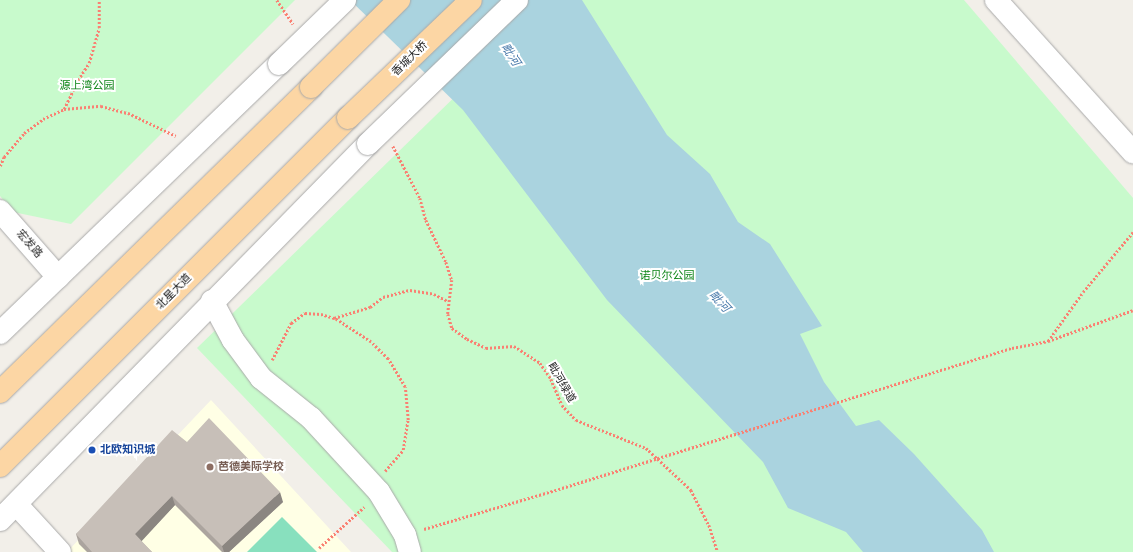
<!DOCTYPE html>
<html>
<head>
<meta charset="utf-8">
<style>
  body { margin:0 }
  #map { position:relative; width:1133px; height:552px; overflow:hidden; background:#f2efe9; font-family:"Fira Sans","Noto Sans SC",sans-serif }
  div>[style] { position:absolute }
  [style*='--x'] { left:calc(var(--x)*1px); top:calc(var(--y)*1px); width:calc(var(--w)*1px); rotate:calc(var(--a)*1deg) }
  .education>* { inset:0; background:#ffffe5 }
  .park>* { inset:0; background:#c8facc }
  .pitch>* { inset:0; background:#88e0be }
  .water>* { inset:0; background:#aad3df }
  .path>* { height:2.5px; margin-top:-1.25px; transform-origin:0; background:repeating-linear-gradient(90deg,#fa8072 0 2px,transparent 0 4px) }
  .roads { filter:drop-shadow(0 0 1px #a9a9a9) drop-shadow(0 0 1px #a9a9a9) }
  .minor>* { height:22px; margin:-11px; padding:0 11px; transform-origin:11px; border-radius:11px; background:#fff }
  .major>* { height:22px; margin:-11px; padding:0 11px; transform-origin:11px; border-radius:11px; background:#fcd6a4 }
  .path-bridge>* { height:2.5px; margin-top:-1.25px; transform-origin:0; background:repeating-linear-gradient(90deg,#fa8072 0 2px,transparent 0 4px) }
  .bridges { filter:drop-shadow(0 0 1px #a9a9a9) drop-shadow(0 0 1px #a9a9a9) }
  .minor-bridge>* { height:22px; margin:-11px; padding:0 11px; transform-origin:11px; border-radius:11px; background:#fff }
  .major-bridge>* { height:22px; margin:-11px; padding:0 11px; transform-origin:11px; border-radius:11px; background:#fcd6a4 }
  .wall>* { inset:0; background:#aba49e }
  .shaded-wall>* { inset:0; background:#8b8681 }
  .building>* { inset:0; background:#c7bfb8 }
  .dots>* { width:11px; height:11px; translate:-50% -50%; box-sizing:border-box; border:2px solid #fff; border-radius:50% }
  span { translate:-50% -50%; white-space:nowrap; text-align:center; line-height:1.15; -webkit-text-stroke:4px #fff; paint-order:stroke }
  .street-label { font-size:11px; color:#222 }
  .park-label { font-size:11px; color:#0c8416 }
  .transit-label { font-size:11px; color:#164399; font-weight:700 }
  .left { translate:0 -50%; text-align:left }
  .education-label { font-size:11px; color:#785e54; font-weight:700 }
  .water-label { font-size:12px; color:#4a7aab; font-style:italic }
</style>
</head>
<body>
<div id="map">
  <div class="education">
    <div style="clip-path:polygon(211px 400px,351px 552px,67px 552px)"></div>
  </div>
  <div class="park">
    <div style="clip-path:polygon(0 0,295px 0,71px 224px,13px 212px,0 196px)"></div>
    <div style="clip-path:polygon(554px 0,964px 0,1133px 198px,1133px 552px,392px 552px,197px 348px)"></div>
  </div>
  <div class="pitch">
    <div style="clip-path:polygon(282px 517px,317px 552px,247px 552px)"></div>
  </div>
  <div class="water">
    <div style="clip-path:polygon(350px 0,582px 0,667px 135px,710px 174px,738px 222px,770px 244px,822px 326px,800px 334px,824px 382px,856px 426px,879px 420px,914px 454px,982px 530px,994px 552px,863px 552px,846px 532px,788px 508px,763px 462px,607px 300px,463px 110px)"></div>
  </div>
  <div class="path">
    <div style="--x:277;--y:0;--w:29;--a:56"></div>
    <div style="--x:64;--y:109;--w:32;--a:-64"></div>
    <div style="--x:78;--y:80;--w:20;--a:-57"></div>
    <div style="--x:89;--y:63;--w:36;--a:-74"></div>
    <div style="--x:99;--y:28;--w:28;--a:-90"></div>
    <div style="--x:393;--y:146;--w:59;--a:62.6"></div>
    <div style="--x:420;--y:198;--w:23;--a:75"></div>
    <div style="--x:426;--y:220;--w:47;--a:64.5"></div>
    <div style="--x:446;--y:262;--w:19;--a:72"></div>
    <div style="--x:452;--y:280;--w:34;--a:97"></div>
    <div style="--x:448;--y:314;--w:15;--a:74"></div>
    <div style="--x:452;--y:328;--w:19;--a:36"></div>
    <div style="--x:467;--y:339;--w:21;--a:25"></div>
    <div style="--x:486;--y:348;--w:28;--a:-4"></div>
    <div style="--x:514;--y:346;--w:31;--a:33"></div>
    <div style="--x:540;--y:363;--w:19;--a:55"></div>
    <div style="--x:551;--y:379;--w:28;--a:67"></div>
    <div style="--x:562;--y:405;--w:21;--a:47"></div>
    <div style="--x:576;--y:420;--w:75;--a:21.8"></div>
    <div style="--x:646;--y:448;--w:62;--a:43"></div>
    <div style="--x:691;--y:490;--w:39;--a:63"></div>
    <div style="--x:709;--y:525;--w:28;--a:72"></div>
    <div style="--x:0;--y:166;--w:10;--a:-66"></div>
    <div style="--x:4;--y:157;--w:31;--a:-50"></div>
    <div style="--x:24;--y:133;--w:24;--a:-36"></div>
    <div style="--x:43;--y:119;--w:23;--a:-25"></div>
    <div style="--x:64;--y:109;--w:37;--a:-5"></div>
    <div style="--x:101;--y:106;--w:28;--a:15"></div>
    <div style="--x:128;--y:113;--w:53;--a:25.6"></div>
    <div style="--x:1048;--y:341;--w:90;--a:-20"></div>
    <div style="--x:1012;--y:348;--w:37;--a:-11"></div>
    <div style="--x:1048;--y:341;--w:60;--a:-54.5"></div>
    <div style="--x:1083;--y:292;--w:78;--a:-50.2"></div>
    <div style="--x:272;--y:360;--w:42;--a:-62.8"></div>
    <div style="--x:291;--y:323;--w:17;--a:-36"></div>
    <div style="--x:305;--y:313;--w:16;--a:4"></div>
    <div style="--x:321;--y:314;--w:14;--a:17"></div>
    <div style="--x:385;--y:471;--w:28;--a:-49"></div>
    <div style="--x:403;--y:450;--w:30;--a:-81"></div>
    <div style="--x:408;--y:420;--w:33;--a:-95"></div>
    <div style="--x:405;--y:387;--w:33;--a:-121"></div>
    <div style="--x:388;--y:359;--w:24;--a:-135"></div>
    <div style="--x:371;--y:342;--w:44;--a:-147"></div>
    <div style="--x:334;--y:318;--w:38;--a:-17"></div>
    <div style="--x:370;--y:307;--w:16;--a:-38"></div>
    <div style="--x:383;--y:297;--w:28;--a:-15"></div>
    <div style="--x:410;--y:290;--w:24;--a:9"></div>
    <div style="--x:434;--y:294;--w:16;--a:27"></div>
    <div style="--x:424;--y:529;--w:144;--a:-16.5"></div>
    <div style="--x:319;--y:548;--w:61;--a:-42.3"></div>
  </div>
  <div class="roads">
    <div class="minor">
      <div style="--x:996;--y:0;--w:205;--a:48"></div>
      <div style="--x:0;--y:211;--w:88;--a:48.7"></div>
      <div style="--x:212;--y:301;--w:44;--a:61.7"></div>
      <div style="--x:233;--y:340;--w:47;--a:53.6"></div>
      <div style="--x:261;--y:378;--w:64;--a:38.7"></div>
      <div style="--x:311;--y:418;--w:100;--a:47.4"></div>
      <div style="--x:379;--y:492;--w:50;--a:58.8"></div>
      <div style="--x:405;--y:535;--w:18;--a:74"></div>
      <div style="--x:0;--y:333;--w:388;--a:-44"></div>
      <div style="--x:16;--y:504;--w:65;--a:47.5"></div>
      <div style="--x:0;--y:520;--w:526;--a:-45.62"></div>
    </div>
    <div class="major">
      <div style="--x:0;--y:392;--w:436;--a:-44.4"></div>
      <div style="--x:0;--y:466;--w:492;--a:-45"></div>
    </div>
  </div>
  <div class="path-bridge">
    <div style="--x:562;--y:488;--w:471;--a:-17.3"></div>
  </div>
  <div class="bridges">
    <div class="minor-bridge">
      <div style="--x:279;--y:64;--w:92;--a:-44.1"></div>
      <div style="--x:368;--y:144;--w:207;--a:-44"></div>
    </div>
    <div class="major-bridge">
      <div style="--x:311;--y:87;--w:124;--a:-44.7"></div>
      <div style="--x:348;--y:118;--w:170;--a:-43.8"></div>
    </div>
  </div>
  <div class="wall">
    <div style="clip-path:polygon(187px 442px,283px 502px,229px 552px,222px 552px,175px 505px,141px 541px,152px 552px,87px 552px,79px 544px,76px 534px)"></div>
  </div>
  <div class="shaded-wall">
    <div style="clip-path:polygon(280px 492px,283px 502px,229px 552px,224px 552px,222px 546px)"></div>
    <div style="clip-path:polygon(172px 496px,175px 505px,139px 544px,135px 534px)"></div>
  </div>
  <div class="building">
    <div style="clip-path:polygon(209px 418px,280px 492px,222px 546px,172px 496px,135px 534px,152px 552px,92px 552px,76px 534px,172px 430px,187px 442px)"></div>
  </div>
  <div class="dots">
    <div style="left:92px;top:450px;background:#1a4fb4"></div>
    <div style="left:210px;top:467px;background:#8d6e63"></div>
  </div>
  <div class="street-label">
    <span style="left:410px;top:59px;rotate:-44deg">香城大桥</span>
    <span style="left:29px;top:244px;rotate:49deg">宏发路</span>
    <span style="left:174px;top:292px;rotate:-45deg">北星大道</span>
    <span style="left:561px;top:383px;rotate:60deg">毗河绿道</span>
  </div>
  <div class="park-label">
    <span style="left:87px;top:86px">源上湾公园</span>
    <span style="left:667px;top:276px">诺贝尔公园</span>
  </div>
  <div class="transit-label">
    <span class="left" style="left:100px;top:450px">北欧知识城</span>
  </div>
  <div class="education-label">
    <span class="left" style="left:218px;top:467px">芭德美际学校</span>
  </div>
  <div class="water-label">
    <span style="left:510px;top:55px;rotate:57deg">毗河</span>
    <span style="left:719px;top:302px;rotate:47deg">毗河</span>
  </div>
</div>
</body>
</html>
